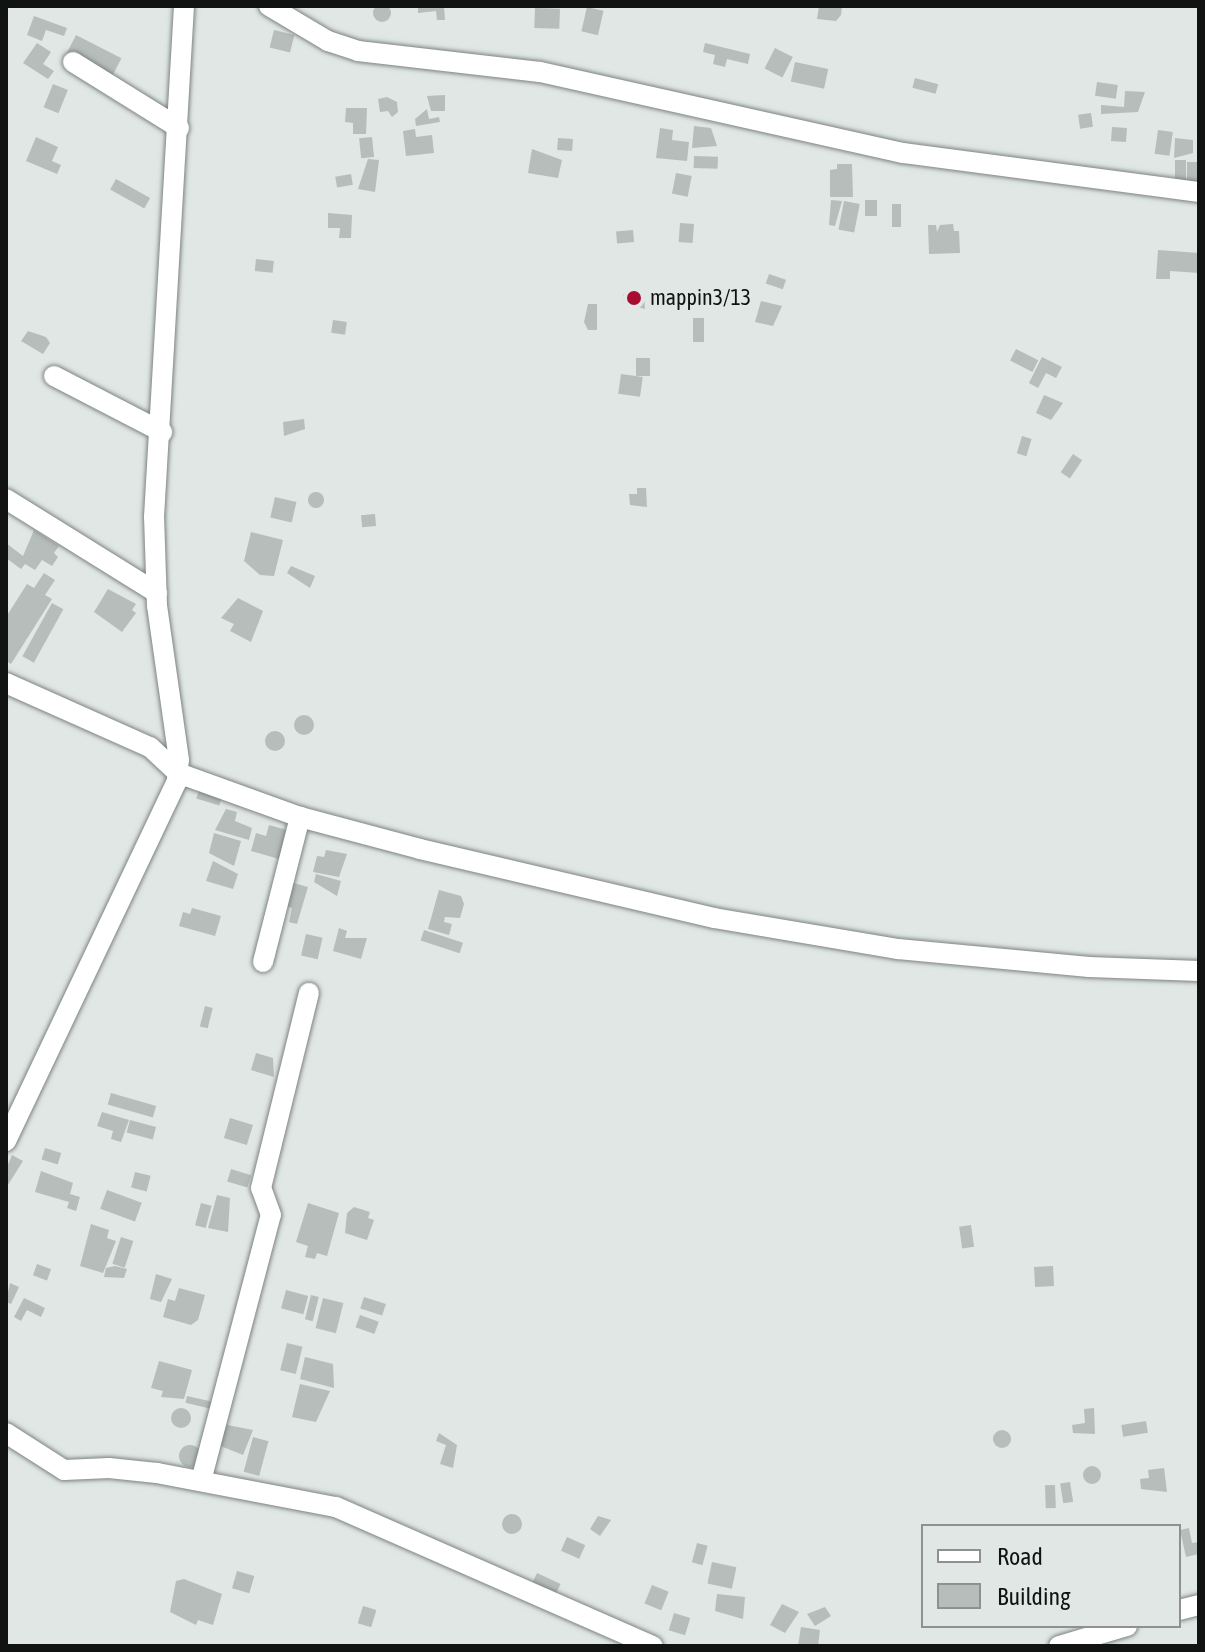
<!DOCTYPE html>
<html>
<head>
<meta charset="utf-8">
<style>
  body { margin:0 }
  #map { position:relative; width:1205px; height:1652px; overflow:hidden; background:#e0e7e4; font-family:"Asap Condensed",sans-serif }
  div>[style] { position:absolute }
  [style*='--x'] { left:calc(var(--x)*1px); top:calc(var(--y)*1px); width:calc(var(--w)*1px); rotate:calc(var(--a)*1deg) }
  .building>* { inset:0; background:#b6bdba; transform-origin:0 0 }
  .round { border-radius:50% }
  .roads { filter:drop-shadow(0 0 2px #7d8381) drop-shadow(0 0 2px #7d8381) }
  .minor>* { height:20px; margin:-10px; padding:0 10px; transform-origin:10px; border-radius:10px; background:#fff }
  .dots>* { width:22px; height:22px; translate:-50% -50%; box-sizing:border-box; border:4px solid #e0e7e4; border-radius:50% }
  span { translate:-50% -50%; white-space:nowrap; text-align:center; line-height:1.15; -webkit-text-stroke:8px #e0e7e4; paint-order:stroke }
  .poi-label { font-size:22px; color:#101312 }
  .left { translate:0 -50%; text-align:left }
  .frame { position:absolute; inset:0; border:8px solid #101312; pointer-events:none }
  .legend { position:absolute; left:921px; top:1524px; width:260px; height:104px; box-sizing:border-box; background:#e0e7e4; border:2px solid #8d9290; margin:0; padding:10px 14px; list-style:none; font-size:24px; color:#101312 }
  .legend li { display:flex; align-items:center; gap:16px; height:40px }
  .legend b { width:40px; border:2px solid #8d9290 }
</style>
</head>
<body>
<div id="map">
  <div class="building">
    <div class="round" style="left:373px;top:4px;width:18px;height:18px"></div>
    <div style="clip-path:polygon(418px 6px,444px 6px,445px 20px,437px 20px,436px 11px,418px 13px)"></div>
    <div style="clip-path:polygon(819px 6px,842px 6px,841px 15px,836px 21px,817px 19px)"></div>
    <div style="left:587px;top:7px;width:17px;height:25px;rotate:13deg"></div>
    <div style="left:535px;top:8px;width:25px;height:20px;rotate:2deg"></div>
    <div style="clip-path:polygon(34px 16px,67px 28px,64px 36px,46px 30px,42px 41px,27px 35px)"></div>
    <div style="left:274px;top:30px;width:21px;height:18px;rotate:14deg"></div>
    <div style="left:76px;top:35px;width:51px;height:21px;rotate:27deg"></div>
    <div style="clip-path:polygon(37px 43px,51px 52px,43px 64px,54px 71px,48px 79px,23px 63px)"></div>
    <div style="clip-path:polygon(705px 43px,750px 54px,748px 64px,727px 59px,725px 67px,713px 64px,715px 55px,703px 52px)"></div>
    <div style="left:775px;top:48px;width:20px;height:23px;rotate:27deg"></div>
    <div style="left:795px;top:62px;width:34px;height:20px;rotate:12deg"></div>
    <div style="left:915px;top:78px;width:24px;height:10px;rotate:15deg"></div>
    <div style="left:1097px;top:82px;width:21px;height:14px;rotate:8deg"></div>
    <div style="left:53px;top:84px;width:16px;height:25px;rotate:22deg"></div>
    <div style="clip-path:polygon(1125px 91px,1145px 92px,1138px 112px,1101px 114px,1101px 105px,1124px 107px)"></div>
    <div style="clip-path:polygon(445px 95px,445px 111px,431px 111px,427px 96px)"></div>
    <div style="clip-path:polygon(387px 97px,397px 102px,398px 112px,392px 117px,388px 111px,380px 112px,378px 99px)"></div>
    <div style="clip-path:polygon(346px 108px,367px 108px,366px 134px,353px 134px,353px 123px,345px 122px)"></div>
    <div style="clip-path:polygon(427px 109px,429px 119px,439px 117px,440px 122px,416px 126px,415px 119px)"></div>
    <div style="left:1091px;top:113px;width:14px;height:13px;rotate:82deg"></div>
    <div style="clip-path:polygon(694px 126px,711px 128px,717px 146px,692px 148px)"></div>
    <div style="left:1112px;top:127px;width:15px;height:14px;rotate:4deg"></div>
    <div style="clip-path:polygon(660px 128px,673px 130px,672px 140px,689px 142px,687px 161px,656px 158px)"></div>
    <div style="clip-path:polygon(415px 129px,416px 137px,432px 135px,434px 153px,406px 156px,403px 131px)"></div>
    <div style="left:1158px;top:130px;width:15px;height:24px;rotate:8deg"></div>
    <div style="clip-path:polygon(36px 137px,58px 147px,52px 161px,61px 165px,57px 174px,26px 161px)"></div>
    <div style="left:372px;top:137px;width:20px;height:13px;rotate:84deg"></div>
    <div style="left:558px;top:138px;width:15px;height:12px;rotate:4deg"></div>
    <div style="clip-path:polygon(1175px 138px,1193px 140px,1193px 153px,1174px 158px)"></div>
    <div style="clip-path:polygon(532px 149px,562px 160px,558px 178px,528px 173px)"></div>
    <div style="left:694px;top:156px;width:24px;height:12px;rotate:2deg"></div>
    <div style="clip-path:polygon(368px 159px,379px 160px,375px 192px,358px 189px)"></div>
    <div style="left:1175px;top:160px;width:11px;height:21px"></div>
    <div style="left:1187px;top:162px;width:10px;height:21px"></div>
    <div style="clip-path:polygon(837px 164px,852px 164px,853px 197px,830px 197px,830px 170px,837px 169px)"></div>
    <div style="left:676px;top:173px;width:16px;height:21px;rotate:11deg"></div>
    <div style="left:351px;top:174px;width:11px;height:16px;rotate:80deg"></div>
    <div style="left:116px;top:179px;width:39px;height:12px;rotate:29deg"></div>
    <div style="clip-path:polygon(831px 200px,842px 201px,835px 226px,829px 225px)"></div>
    <div style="left:865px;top:200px;width:12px;height:16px"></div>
    <div style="left:844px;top:201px;width:16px;height:29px;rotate:11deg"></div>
    <div style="left:892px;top:204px;width:9px;height:23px"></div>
    <div style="clip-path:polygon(328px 213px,352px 215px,351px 238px,339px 238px,340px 228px,328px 228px)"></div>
    <div style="left:680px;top:223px;width:14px;height:19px;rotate:4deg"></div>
    <div style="clip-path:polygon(953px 224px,954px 231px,959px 231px,960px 253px,929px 254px,928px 225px,936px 225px,937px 232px,940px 225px)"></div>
    <div style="left:633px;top:230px;width:12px;height:17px;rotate:85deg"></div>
    <div style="clip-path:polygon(1158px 250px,1199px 253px,1199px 273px,1170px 271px,1170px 279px,1156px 279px)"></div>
    <div style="left:256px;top:259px;width:18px;height:12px;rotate:6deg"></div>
    <div style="left:769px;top:274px;width:18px;height:10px;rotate:19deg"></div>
    <div style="clip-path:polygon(644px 293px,645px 309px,624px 303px,623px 294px)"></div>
    <div style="clip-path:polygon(761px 301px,782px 306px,773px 326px,755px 322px)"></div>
    <div style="clip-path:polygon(588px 304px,597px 304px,597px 330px,588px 330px,584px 322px)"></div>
    <div style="left:693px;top:318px;width:11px;height:24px"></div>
    <div style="left:333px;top:320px;width:14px;height:13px;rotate:8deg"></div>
    <div style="clip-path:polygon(28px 331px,46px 337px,50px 343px,43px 354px,21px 341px)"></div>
    <div style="left:1016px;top:349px;width:25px;height:13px;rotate:27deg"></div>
    <div style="clip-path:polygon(1042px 357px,1062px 367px,1056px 378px,1046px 373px,1038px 388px,1029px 383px)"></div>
    <div style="left:636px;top:358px;width:14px;height:18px"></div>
    <div style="left:621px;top:374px;width:22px;height:20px;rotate:8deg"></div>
    <div style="clip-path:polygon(1044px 395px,1063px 403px,1051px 420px,1036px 413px)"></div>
    <div style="clip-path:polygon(304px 419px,305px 429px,284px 436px,283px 422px)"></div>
    <div style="left:1022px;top:436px;width:10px;height:18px;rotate:17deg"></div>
    <div style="left:1073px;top:454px;width:11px;height:22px;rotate:34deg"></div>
    <div style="clip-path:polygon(637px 488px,646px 488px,647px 507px,630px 505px,629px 494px,637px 494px)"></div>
    <div class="round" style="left:308px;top:492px;width:16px;height:16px"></div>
    <div style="left:275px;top:497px;width:22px;height:21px;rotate:13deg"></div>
    <div style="left:375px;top:514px;width:12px;height:14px;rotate:85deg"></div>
    <div style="clip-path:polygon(34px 530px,59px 546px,54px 553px,58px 557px,52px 566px,42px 560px,35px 570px,25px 564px,21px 569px,6px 558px,6px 543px,23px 556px)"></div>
    <div style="clip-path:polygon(251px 532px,283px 540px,274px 576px,260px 575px,244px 561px)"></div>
    <div style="clip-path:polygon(291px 566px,315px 576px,310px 588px,287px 573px)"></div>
    <div style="clip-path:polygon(44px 573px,55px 580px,45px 595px,52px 599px,11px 664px,6px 661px,6px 617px,27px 584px,34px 588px)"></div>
    <div style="clip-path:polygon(108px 589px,136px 604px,132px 610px,136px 613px,122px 632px,94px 612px)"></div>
    <div style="clip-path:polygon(238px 598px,263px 611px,251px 642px,230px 631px,234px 624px,221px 618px)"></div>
    <div style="left:52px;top:603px;width:13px;height:61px;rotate:29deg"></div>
    <div class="round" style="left:294px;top:715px;width:20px;height:20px"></div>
    <div class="round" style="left:265px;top:731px;width:20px;height:20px"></div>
    <div style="left:199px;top:790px;width:24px;height:9px;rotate:17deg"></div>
    <div style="clip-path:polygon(226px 809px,237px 812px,235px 821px,252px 828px,249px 840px,215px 830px)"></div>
    <div style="clip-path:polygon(269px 825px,287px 830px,279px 859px,251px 851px,256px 833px,266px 836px)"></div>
    <div style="clip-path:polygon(214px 833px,241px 841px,234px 866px,209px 853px)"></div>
    <div style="clip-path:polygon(326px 850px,347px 854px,339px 877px,313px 872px,317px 856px,324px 857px)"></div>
    <div style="clip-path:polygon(213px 861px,238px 874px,233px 889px,206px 881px)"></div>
    <div style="clip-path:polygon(316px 874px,341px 881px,337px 896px,314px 882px)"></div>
    <div style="clip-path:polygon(290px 882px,308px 887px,297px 924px,289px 922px,292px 908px,284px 905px)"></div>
    <div style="clip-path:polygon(439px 890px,461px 896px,464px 904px,460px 918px,445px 917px,444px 922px,452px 924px,449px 935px,428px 929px)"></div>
    <div style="clip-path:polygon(192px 908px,221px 916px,215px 936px,179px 926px,183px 912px,190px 914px)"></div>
    <div style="clip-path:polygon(339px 928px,347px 931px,345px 938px,367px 938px,361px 959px,333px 951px)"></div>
    <div style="left:424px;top:930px;width:41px;height:11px;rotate:18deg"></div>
    <div style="left:306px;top:934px;width:17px;height:22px;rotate:13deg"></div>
    <div style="left:205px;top:1006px;width:8px;height:21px;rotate:14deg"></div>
    <div style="clip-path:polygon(256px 1053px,273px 1058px,274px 1077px,251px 1070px)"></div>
    <div style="left:111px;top:1093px;width:47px;height:12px;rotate:16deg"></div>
    <div style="clip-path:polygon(102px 1112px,129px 1120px,121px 1142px,111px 1139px,113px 1131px,97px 1126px)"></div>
    <div style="left:230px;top:1118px;width:24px;height:21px;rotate:17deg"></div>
    <div style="left:130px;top:1120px;width:27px;height:13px;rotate:15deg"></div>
    <div style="left:45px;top:1148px;width:17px;height:12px;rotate:17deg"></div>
    <div style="clip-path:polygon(12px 1155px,23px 1161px,6px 1188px,6px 1169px)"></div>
    <div style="left:231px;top:1169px;width:21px;height:13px;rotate:17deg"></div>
    <div style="clip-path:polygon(41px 1171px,73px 1183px,70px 1194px,80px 1197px,76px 1211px,67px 1208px,69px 1202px,35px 1192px)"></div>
    <div style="left:135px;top:1172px;width:16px;height:16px;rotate:14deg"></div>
    <div style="left:107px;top:1190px;width:37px;height:20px;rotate:20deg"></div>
    <div style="clip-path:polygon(217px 1195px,230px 1198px,228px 1232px,208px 1228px)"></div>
    <div style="left:201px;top:1203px;width:11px;height:23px;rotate:15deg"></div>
    <div style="clip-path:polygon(308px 1203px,339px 1213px,327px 1256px,317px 1253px,315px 1259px,305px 1257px,308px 1246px,296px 1242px)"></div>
    <div style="clip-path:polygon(354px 1207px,370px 1212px,368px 1218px,374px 1220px,367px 1240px,345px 1233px,347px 1213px)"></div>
    <div style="clip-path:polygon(91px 1224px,109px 1230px,107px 1238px,116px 1241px,103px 1273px,80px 1266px)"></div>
    <div style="left:971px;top:1225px;width:22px;height:12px;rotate:82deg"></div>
    <div style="left:121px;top:1237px;width:13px;height:28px;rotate:18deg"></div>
    <div style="left:37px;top:1264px;width:15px;height:12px;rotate:20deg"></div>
    <div style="clip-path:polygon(115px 1266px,127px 1269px,124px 1278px,104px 1277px,106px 1268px)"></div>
    <div style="left:1053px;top:1266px;width:20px;height:19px;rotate:87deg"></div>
    <div style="clip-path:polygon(156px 1274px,172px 1279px,161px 1302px,150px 1299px)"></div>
    <div style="clip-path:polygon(10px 1283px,19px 1287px,11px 1304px,6px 1302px)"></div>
    <div style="clip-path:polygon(179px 1288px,205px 1295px,198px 1320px,191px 1325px,163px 1317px,168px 1299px,175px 1301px)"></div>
    <div style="left:286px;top:1290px;width:23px;height:19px;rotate:15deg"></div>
    <div style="left:311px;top:1295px;width:8px;height:25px;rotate:14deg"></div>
    <div style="left:364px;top:1297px;width:23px;height:12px;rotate:18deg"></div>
    <div style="clip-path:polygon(24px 1298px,45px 1308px,41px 1317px,27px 1310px,21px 1321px,14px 1317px)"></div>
    <div style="left:323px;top:1298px;width:21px;height:31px;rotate:14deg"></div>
    <div style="left:360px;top:1315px;width:20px;height:13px;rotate:20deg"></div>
    <div style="left:287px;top:1343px;width:16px;height:28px;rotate:14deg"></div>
    <div style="clip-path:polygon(305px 1357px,333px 1364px,334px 1388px,300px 1379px)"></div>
    <div style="clip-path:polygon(159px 1361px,192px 1370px,184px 1399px,161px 1397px,163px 1391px,151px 1388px)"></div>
    <div style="clip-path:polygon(300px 1384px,330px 1391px,316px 1422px,292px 1417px)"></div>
    <div style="left:187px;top:1396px;width:26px;height:7px;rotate:13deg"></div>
    <div class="round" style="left:171px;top:1408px;width:20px;height:20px"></div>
    <div style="clip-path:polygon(1094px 1408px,1095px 1434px,1073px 1433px,1072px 1425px,1085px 1423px,1084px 1409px)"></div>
    <div style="left:1146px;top:1421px;width:12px;height:25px;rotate:81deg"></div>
    <div style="clip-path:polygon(222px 1424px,253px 1430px,243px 1455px,218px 1445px)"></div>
    <div class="round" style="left:993px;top:1430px;width:18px;height:18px"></div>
    <div style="clip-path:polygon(439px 1433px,457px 1445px,453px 1468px,440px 1464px,446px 1445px,436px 1441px)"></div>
    <div style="left:253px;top:1437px;width:16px;height:36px;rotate:15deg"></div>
    <div class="round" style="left:179px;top:1445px;width:22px;height:22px"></div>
    <div class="round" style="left:1083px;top:1466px;width:18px;height:18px"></div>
    <div style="clip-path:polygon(1164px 1468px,1167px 1492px,1141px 1489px,1140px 1479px,1149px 1478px,1148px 1470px)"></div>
    <div style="left:1070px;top:1482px;width:20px;height:10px;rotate:81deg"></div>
    <div style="left:1055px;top:1485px;width:23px;height:10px;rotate:88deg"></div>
    <div class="round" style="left:502px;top:1514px;width:20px;height:20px"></div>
    <div style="clip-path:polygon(598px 1516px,611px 1520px,600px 1536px,590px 1529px)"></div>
    <div style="clip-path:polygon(1189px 1528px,1192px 1543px,1199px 1542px,1199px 1554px,1186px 1557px,1180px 1530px)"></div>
    <div style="left:567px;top:1537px;width:20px;height:15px;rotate:24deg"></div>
    <div style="left:697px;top:1543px;width:11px;height:20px;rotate:15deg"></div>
    <div style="left:712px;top:1562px;width:25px;height:22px;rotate:12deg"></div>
    <div style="left:237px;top:1571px;width:18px;height:18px;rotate:16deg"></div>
    <div style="left:537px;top:1573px;width:26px;height:13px;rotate:25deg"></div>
    <div style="clip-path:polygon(184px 1579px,222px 1594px,213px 1625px,198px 1620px,196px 1625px,170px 1612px,176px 1581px)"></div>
    <div style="left:652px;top:1585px;width:18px;height:20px;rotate:22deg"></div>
    <div style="clip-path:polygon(717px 1594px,745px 1597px,743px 1619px,715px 1611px)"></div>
    <div style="clip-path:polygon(782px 1604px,799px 1612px,785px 1633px,770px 1625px)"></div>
    <div style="left:363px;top:1606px;width:14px;height:18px;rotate:17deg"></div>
    <div style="clip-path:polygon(825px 1607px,831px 1616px,815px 1626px,807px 1614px)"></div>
    <div style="left:674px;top:1613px;width:17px;height:18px;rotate:17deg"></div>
    <div style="clip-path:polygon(801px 1627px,820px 1630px,818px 1646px,798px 1646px)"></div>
  </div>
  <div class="roads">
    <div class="minor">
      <div style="--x:269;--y:6;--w:69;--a:30.7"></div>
      <div style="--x:328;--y:41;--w:32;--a:18"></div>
      <div style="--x:358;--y:51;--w:183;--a:6.6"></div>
      <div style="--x:540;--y:72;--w:372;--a:12.6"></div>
      <div style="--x:903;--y:153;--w:299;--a:7.5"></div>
      <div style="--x:73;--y:62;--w:125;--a:31.9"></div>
      <div style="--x:54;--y:376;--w:122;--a:27.4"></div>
      <div style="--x:6;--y:499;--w:178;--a:31.9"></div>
      <div style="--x:6;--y:683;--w:158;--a:24"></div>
      <div style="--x:150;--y:747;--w:38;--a:43"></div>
      <div style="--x:178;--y:773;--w:130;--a:19.8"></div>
      <div style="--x:300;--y:817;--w:124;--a:14.9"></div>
      <div style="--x:420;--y:849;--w:302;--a:13.2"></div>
      <div style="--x:714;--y:918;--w:187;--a:9.6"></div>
      <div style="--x:898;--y:949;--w:192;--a:5.4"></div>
      <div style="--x:1089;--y:967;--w:110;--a:2.1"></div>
      <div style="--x:263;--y:962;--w:150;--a:-75.7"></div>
      <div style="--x:6;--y:1141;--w:399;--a:-64.6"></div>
      <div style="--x:177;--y:781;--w:21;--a:-85"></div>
      <div style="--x:179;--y:760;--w:156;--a:-98.1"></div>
      <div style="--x:157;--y:606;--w:89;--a:-91.9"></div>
      <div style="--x:154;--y:517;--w:512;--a:-86.64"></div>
      <div style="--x:6;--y:1433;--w:69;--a:32.5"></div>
      <div style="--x:64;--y:1470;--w:45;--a:-2.5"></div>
      <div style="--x:109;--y:1468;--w:48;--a:5.9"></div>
      <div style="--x:157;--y:1473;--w:182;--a:10.8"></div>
      <div style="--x:336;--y:1507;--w:346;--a:23.7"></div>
      <div style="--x:201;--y:1481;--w:275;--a:-75.3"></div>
      <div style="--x:271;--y:1215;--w:29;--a:-110"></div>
      <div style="--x:261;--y:1188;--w:201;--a:-76.2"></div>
      <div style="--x:1179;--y:1610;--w:21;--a:-14"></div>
      <div style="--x:1059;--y:1646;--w:71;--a:-16.4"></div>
    </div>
  </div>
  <div class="dots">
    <div style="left:634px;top:298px;background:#a60d2e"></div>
  </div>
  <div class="poi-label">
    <span class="left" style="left:650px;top:298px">mappin3/13</span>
  </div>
  <div class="frame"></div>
  <ul class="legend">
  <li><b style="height:10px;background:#fff"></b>Road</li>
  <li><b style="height:22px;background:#b6bdba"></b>Building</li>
  </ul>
</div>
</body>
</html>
